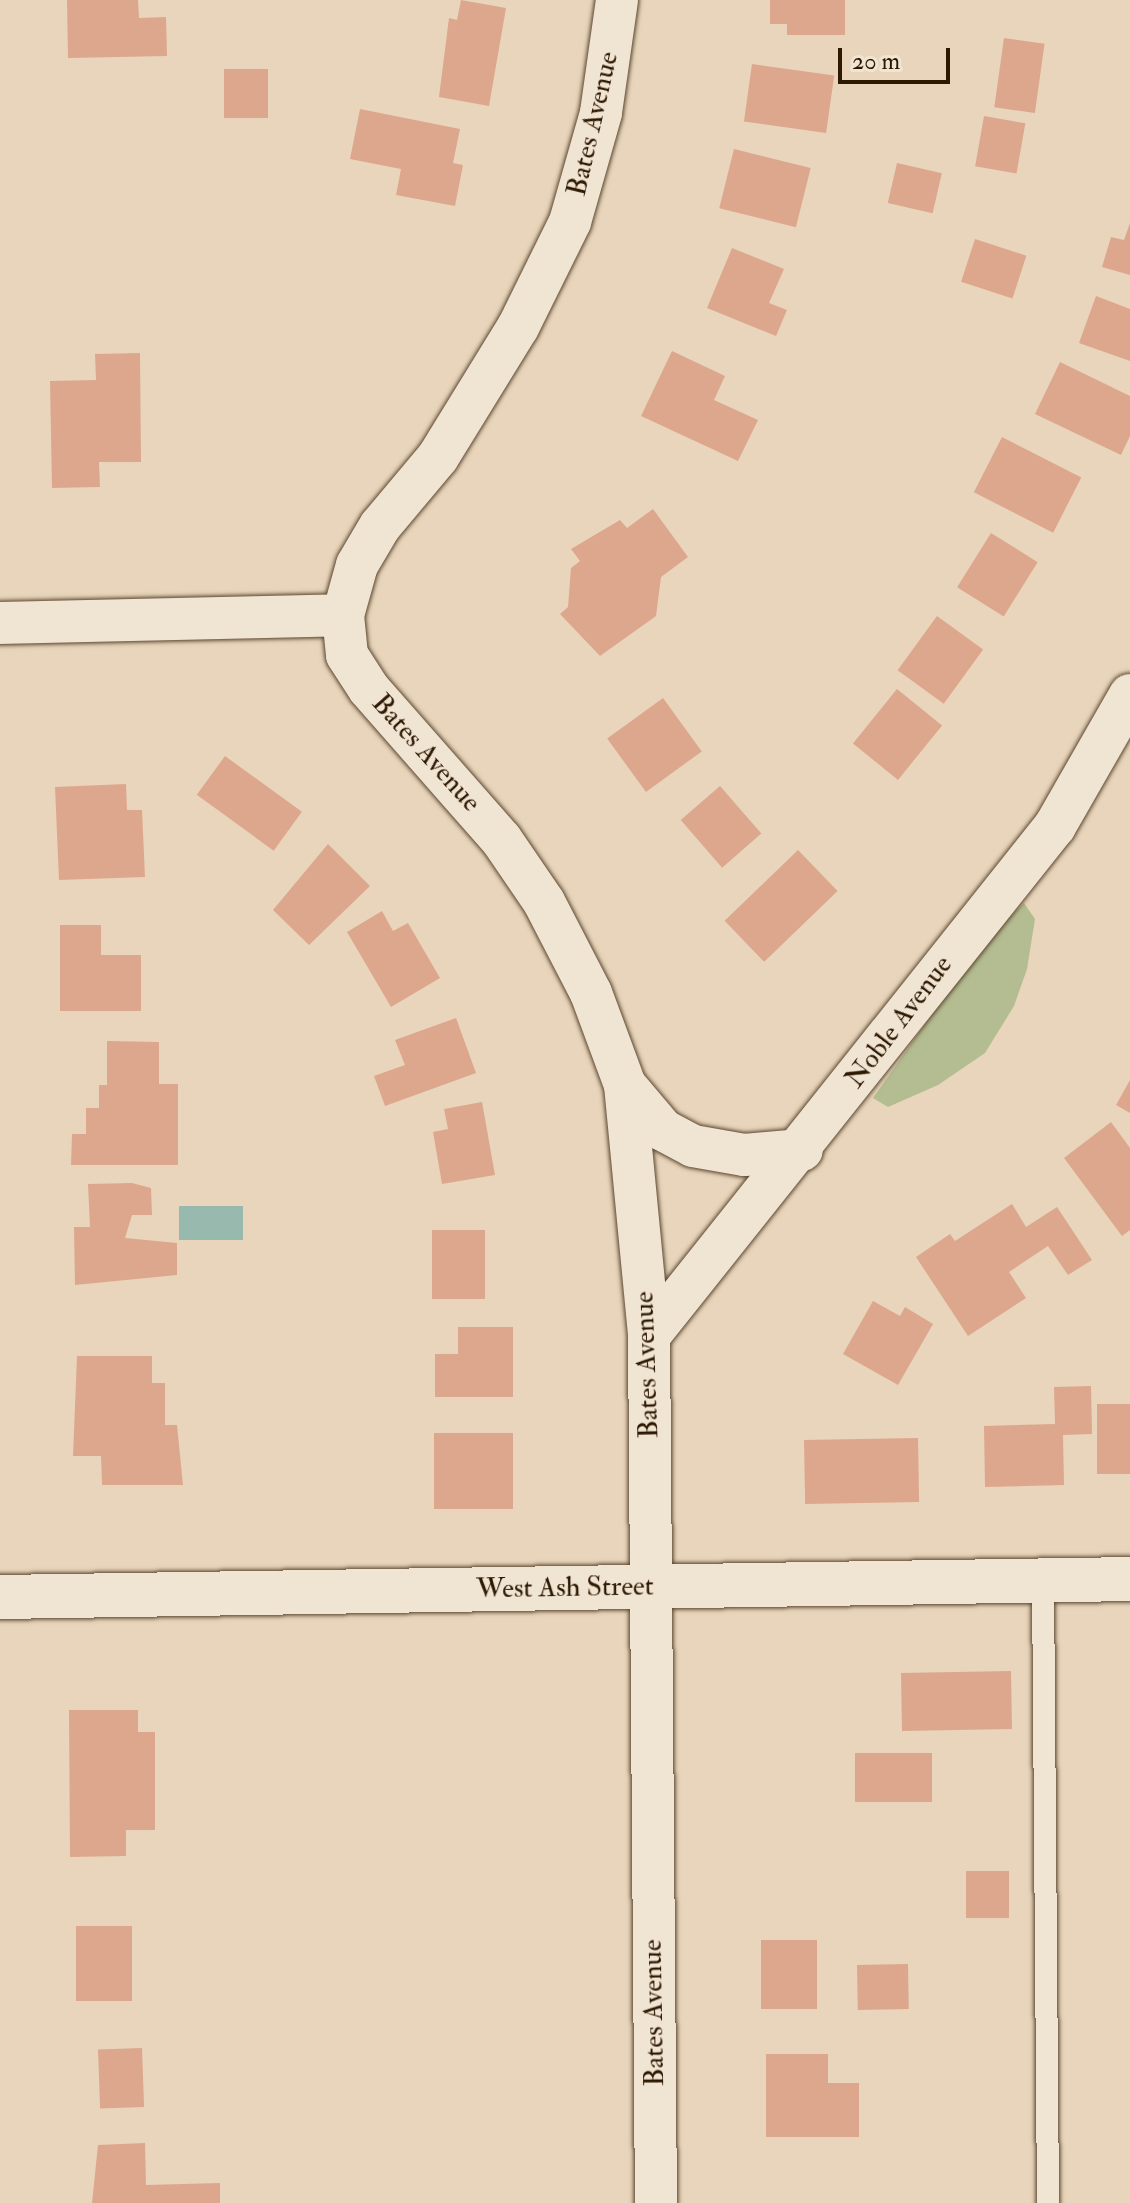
<!DOCTYPE html>
<html>
<head>
<meta charset="utf-8">
<style>
  body { margin:0 }
  #map { position:relative; width:1130px; height:2203px; overflow:hidden; background:#e8d5bb; font-family:"IM FELL Double Pica",serif }
  div>[style] { position:absolute }
  [style*='--x'] { left:calc(var(--x)*1px); top:calc(var(--y)*1px); width:calc(var(--w)*1px); rotate:calc(var(--a)*1deg) }
  .green>* { inset:0; background:#b4bd91 }
  .water>* { inset:0; background:#98b9ad; transform-origin:0 0 }
  .building>* { inset:0; background:#dda78d; transform-origin:0 0 }
  .roads { filter:drop-shadow(0 0 2px #5c4730) drop-shadow(0 0 2px #5c4730) }
  .lane>* { height:22px; margin:-11px; padding:0 11px; transform-origin:11px; border-radius:11px; background:#f0e4d3 }
  .street>* { height:42px; margin:-21px; padding:0 21px; transform-origin:21px; border-radius:21px; background:#f0e4d3 }
  .secondary>* { height:44px; margin:-22px; padding:0 22px; transform-origin:22px; border-radius:22px; background:#f0e4d3 }
  span { translate:-50% -50%; white-space:nowrap; text-align:center; line-height:1.15; -webkit-text-stroke:6px #f0e4d3; paint-order:stroke }
  .street-label { font-size:28px; color:#2d1801 }
  .scale { position:absolute; left:838px; top:48px; width:112px; height:36px; box-sizing:border-box; border:4px solid #2d1801; border-top:0; padding-left:10px; font-size:24px; line-height:28px; white-space:nowrap; color:#2d1801; -webkit-text-stroke:6px #f0e4d3; paint-order:stroke }
</style>
</head>
<body>
<div id="map">
  <div class="green">
    <div style="clip-path:polygon(1024px 903px,1035px 919px,1027px 969px,1014px 1006px,985px 1053px,938px 1085px,888px 1107px,873px 1098px,983px 942px)"></div>
  </div>
  <div class="water">
    <div style="left:243px;top:1206px;width:34px;height:64px;rotate:90deg"></div>
  </div>
  <div class="building">
    <div style="clip-path:polygon(67px 0,138px 0,139px 18px,166px 17px,167px 56px,68px 58px)"></div>
    <div style="clip-path:polygon(461px 0,506px 8px,489px 106px,439px 97px,449px 18px,457px 20px)"></div>
    <div style="clip-path:polygon(770px 0,845px 0,845px 35px,787px 35px,787px 24px,770px 24px)"></div>
    <div style="left:1004px;top:38px;width:41px;height:70px;rotate:8deg"></div>
    <div style="left:752px;top:64px;width:83px;height:58px;rotate:8deg"></div>
    <div style="left:224px;top:69px;width:44px;height:49px"></div>
    <div style="clip-path:polygon(360px 109px,460px 129px,453px 163px,463px 165px,455px 206px,396px 195px,401px 169px,350px 159px)"></div>
    <div style="left:984px;top:116px;width:42px;height:51px;rotate:10deg"></div>
    <div style="left:734px;top:149px;width:79px;height:61px;rotate:14deg"></div>
    <div style="left:897px;top:163px;width:46px;height:41px;rotate:13deg"></div>
    <div style="clip-path:polygon(1130px 223px,1130px 275px,1102px 267px,1111px 237px,1124px 240px)"></div>
    <div style="left:975px;top:239px;width:54px;height:45px;rotate:18deg"></div>
    <div style="clip-path:polygon(732px 248px,784px 269px,769px 303px,787px 310px,776px 336px,707px 308px)"></div>
    <div style="clip-path:polygon(1096px 296px,1130px 309px,1130px 361px,1079px 343px)"></div>
    <div style="clip-path:polygon(672px 351px,725px 376px,714px 400px,758px 420px,738px 461px,641px 416px)"></div>
    <div style="clip-path:polygon(140px 353px,141px 462px,99px 462px,100px 487px,52px 488px,50px 381px,96px 380px,95px 354px)"></div>
    <div style="clip-path:polygon(1060px 362px,1130px 396px,1130px 436px,1121px 455px,1035px 414px)"></div>
    <div style="left:1002px;top:437px;width:89px;height:62px;rotate:27deg"></div>
    <div style="clip-path:polygon(653px 509px,688px 557px,661px 577px,656px 616px,600px 656px,560px 614px,568px 607px,571px 568px,580px 561px,571px 549px,620px 520px,627px 528px)"></div>
    <div style="left:991px;top:533px;width:55px;height:64px;rotate:32deg"></div>
    <div style="left:937px;top:616px;width:57px;height:67px;rotate:36deg"></div>
    <div style="left:897px;top:689px;width:58px;height:70px;rotate:39deg"></div>
    <div style="left:663px;top:698px;width:66px;height:69px;rotate:54deg"></div>
    <div style="left:225px;top:756px;width:95px;height:48px;rotate:36deg"></div>
    <div style="clip-path:polygon(126px 784px,127px 810px,142px 810px,145px 877px,59px 880px,55px 787px)"></div>
    <div style="left:720px;top:786px;width:63px;height:52px;rotate:49deg"></div>
    <div style="clip-path:polygon(328px 844px,370px 886px,309px 945px,273px 910px)"></div>
    <div style="left:798px;top:850px;width:57px;height:102px;rotate:46deg"></div>
    <div style="clip-path:polygon(382px 911px,393px 931px,408px 923px,440px 978px,391px 1007px,347px 932px)"></div>
    <div style="clip-path:polygon(60px 925px,101px 925px,101px 955px,141px 955px,141px 1011px,60px 1011px)"></div>
    <div style="clip-path:polygon(456px 1018px,476px 1073px,385px 1106px,374px 1076px,405px 1065px,395px 1040px)"></div>
    <div style="clip-path:polygon(107px 1041px,159px 1042px,159px 1084px,178px 1084px,178px 1165px,71px 1165px,72px 1134px,86px 1134px,86px 1108px,99px 1108px,99px 1085px,107px 1085px)"></div>
    <div style="clip-path:polygon(1130px 1080px,1130px 1113px,1116px 1105px)"></div>
    <div style="clip-path:polygon(482px 1102px,495px 1175px,442px 1184px,433px 1132px,448px 1129px,444px 1109px)"></div>
    <div style="clip-path:polygon(1111px 1122px,1130px 1148px,1130px 1230px,1122px 1236px,1064px 1158px)"></div>
    <div style="clip-path:polygon(132px 1183px,151px 1188px,152px 1215px,132px 1215px,125px 1238px,177px 1243px,177px 1275px,75px 1285px,74px 1227px,90px 1227px,88px 1184px)"></div>
    <div style="clip-path:polygon(1012px 1204px,1026px 1227px,1057px 1207px,1092px 1260px,1068px 1275px,1048px 1246px,1009px 1272px,1026px 1298px,968px 1336px,916px 1257px,950px 1234px,955px 1241px)"></div>
    <div style="left:432px;top:1230px;width:53px;height:69px"></div>
    <div style="clip-path:polygon(873px 1301px,900px 1316px,905px 1307px,933px 1324px,898px 1385px,843px 1354px)"></div>
    <div style="clip-path:polygon(458px 1327px,513px 1327px,513px 1397px,435px 1397px,435px 1354px,458px 1354px)"></div>
    <div style="clip-path:polygon(77px 1356px,152px 1356px,152px 1383px,165px 1383px,165px 1425px,177px 1425px,183px 1485px,102px 1485px,101px 1456px,73px 1456px)"></div>
    <div style="clip-path:polygon(1091px 1386px,1092px 1434px,1063px 1435px,1064px 1485px,985px 1487px,984px 1426px,1055px 1424px,1054px 1387px)"></div>
    <div style="left:1097px;top:1404px;width:33px;height:70px"></div>
    <div style="left:434px;top:1433px;width:79px;height:76px"></div>
    <div style="left:918px;top:1438px;width:64px;height:114px;rotate:89deg"></div>
    <div style="left:1011px;top:1671px;width:58px;height:110px;rotate:89deg"></div>
    <div style="clip-path:polygon(69px 1710px,138px 1710px,138px 1732px,155px 1732px,155px 1830px,126px 1830px,126px 1856px,70px 1857px)"></div>
    <div style="left:855px;top:1753px;width:77px;height:49px"></div>
    <div style="left:966px;top:1871px;width:43px;height:47px"></div>
    <div style="left:76px;top:1926px;width:56px;height:75px"></div>
    <div style="left:761px;top:1940px;width:56px;height:69px"></div>
    <div style="left:908px;top:1964px;width:45px;height:51px;rotate:89deg"></div>
    <div style="left:142px;top:2048px;width:59px;height:44px;rotate:88deg"></div>
    <div style="clip-path:polygon(766px 2054px,828px 2054px,828px 2083px,859px 2083px,859px 2137px,766px 2137px)"></div>
    <div style="clip-path:polygon(145px 2143px,146px 2185px,220px 2183px,220px 2203px,92px 2203px,98px 2145px)"></div>
  </div>
  <div class="roads">
    <div class="lane">
      <div style="--x:1043;--y:1580;--w:623;--a:89.54"></div>
    </div>
    <div class="street">
      <div style="--x:617;--y:0;--w:114;--a:98.1"></div>
      <div style="--x:601;--y:113;--w:113;--a:105.9"></div>
      <div style="--x:570;--y:222;--w:117;--a:116.3"></div>
      <div style="--x:518;--y:327;--w:153;--a:121.6"></div>
      <div style="--x:438;--y:457;--w:90;--a:130"></div>
      <div style="--x:380;--y:526;--w:45;--a:120.5"></div>
      <div style="--x:357;--y:565;--w:52;--a:105.6"></div>
      <div style="--x:343;--y:615;--w:40;--a:84.3"></div>
      <div style="--x:347;--y:655;--w:40;--a:57.1"></div>
      <div style="--x:369;--y:689;--w:200;--a:48.7"></div>
      <div style="--x:501;--y:839;--w:76;--a:55.7"></div>
      <div style="--x:544;--y:902;--w:102;--a:62.7"></div>
      <div style="--x:591;--y:993;--w:98;--a:69.7"></div>
      <div style="--x:625;--y:1085;--w:252;--a:84.5"></div>
      <div style="--x:649;--y:1336;--w:867;--a:89.54"></div>
      <div style="--x:0;--y:623;--w:343;--a:-1.3"></div>
      <div style="--x:625;--y:1085;--w:59;--a:49.8"></div>
      <div style="--x:663;--y:1130;--w:34;--a:28"></div>
      <div style="--x:693;--y:1146;--w:52;--a:10"></div>
      <div style="--x:744;--y:1155;--w:58;--a:-4.9"></div>
      <div style="--x:649;--y:1336;--w:652;--a:-51.48"></div>
      <div style="--x:1055;--y:826;--w:151;--a:-60.2"></div>
    </div>
    <div class="secondary">
      <div style="--x:0;--y:1597;--w:1130;--a:-0.91"></div>
    </div>
  </div>
  <div class="street-label">
    <span style="left:593px;top:124px;rotate:-77deg">Bates Avenue</span>
    <span style="left:426px;top:753px;rotate:48deg">Bates Avenue</span>
    <span style="left:899px;top:1022px;rotate:-53deg">Noble Avenue</span>
    <span style="left:647px;top:1365px;rotate:-92deg">Bates Avenue</span>
    <span style="left:565px;top:1588px;rotate:-1deg">West Ash Street</span>
    <span style="left:654px;top:2013px;rotate:-91deg">Bates Avenue</span>
  </div>
  <div class="scale">20 m</div>
</div>
</body>
</html>
